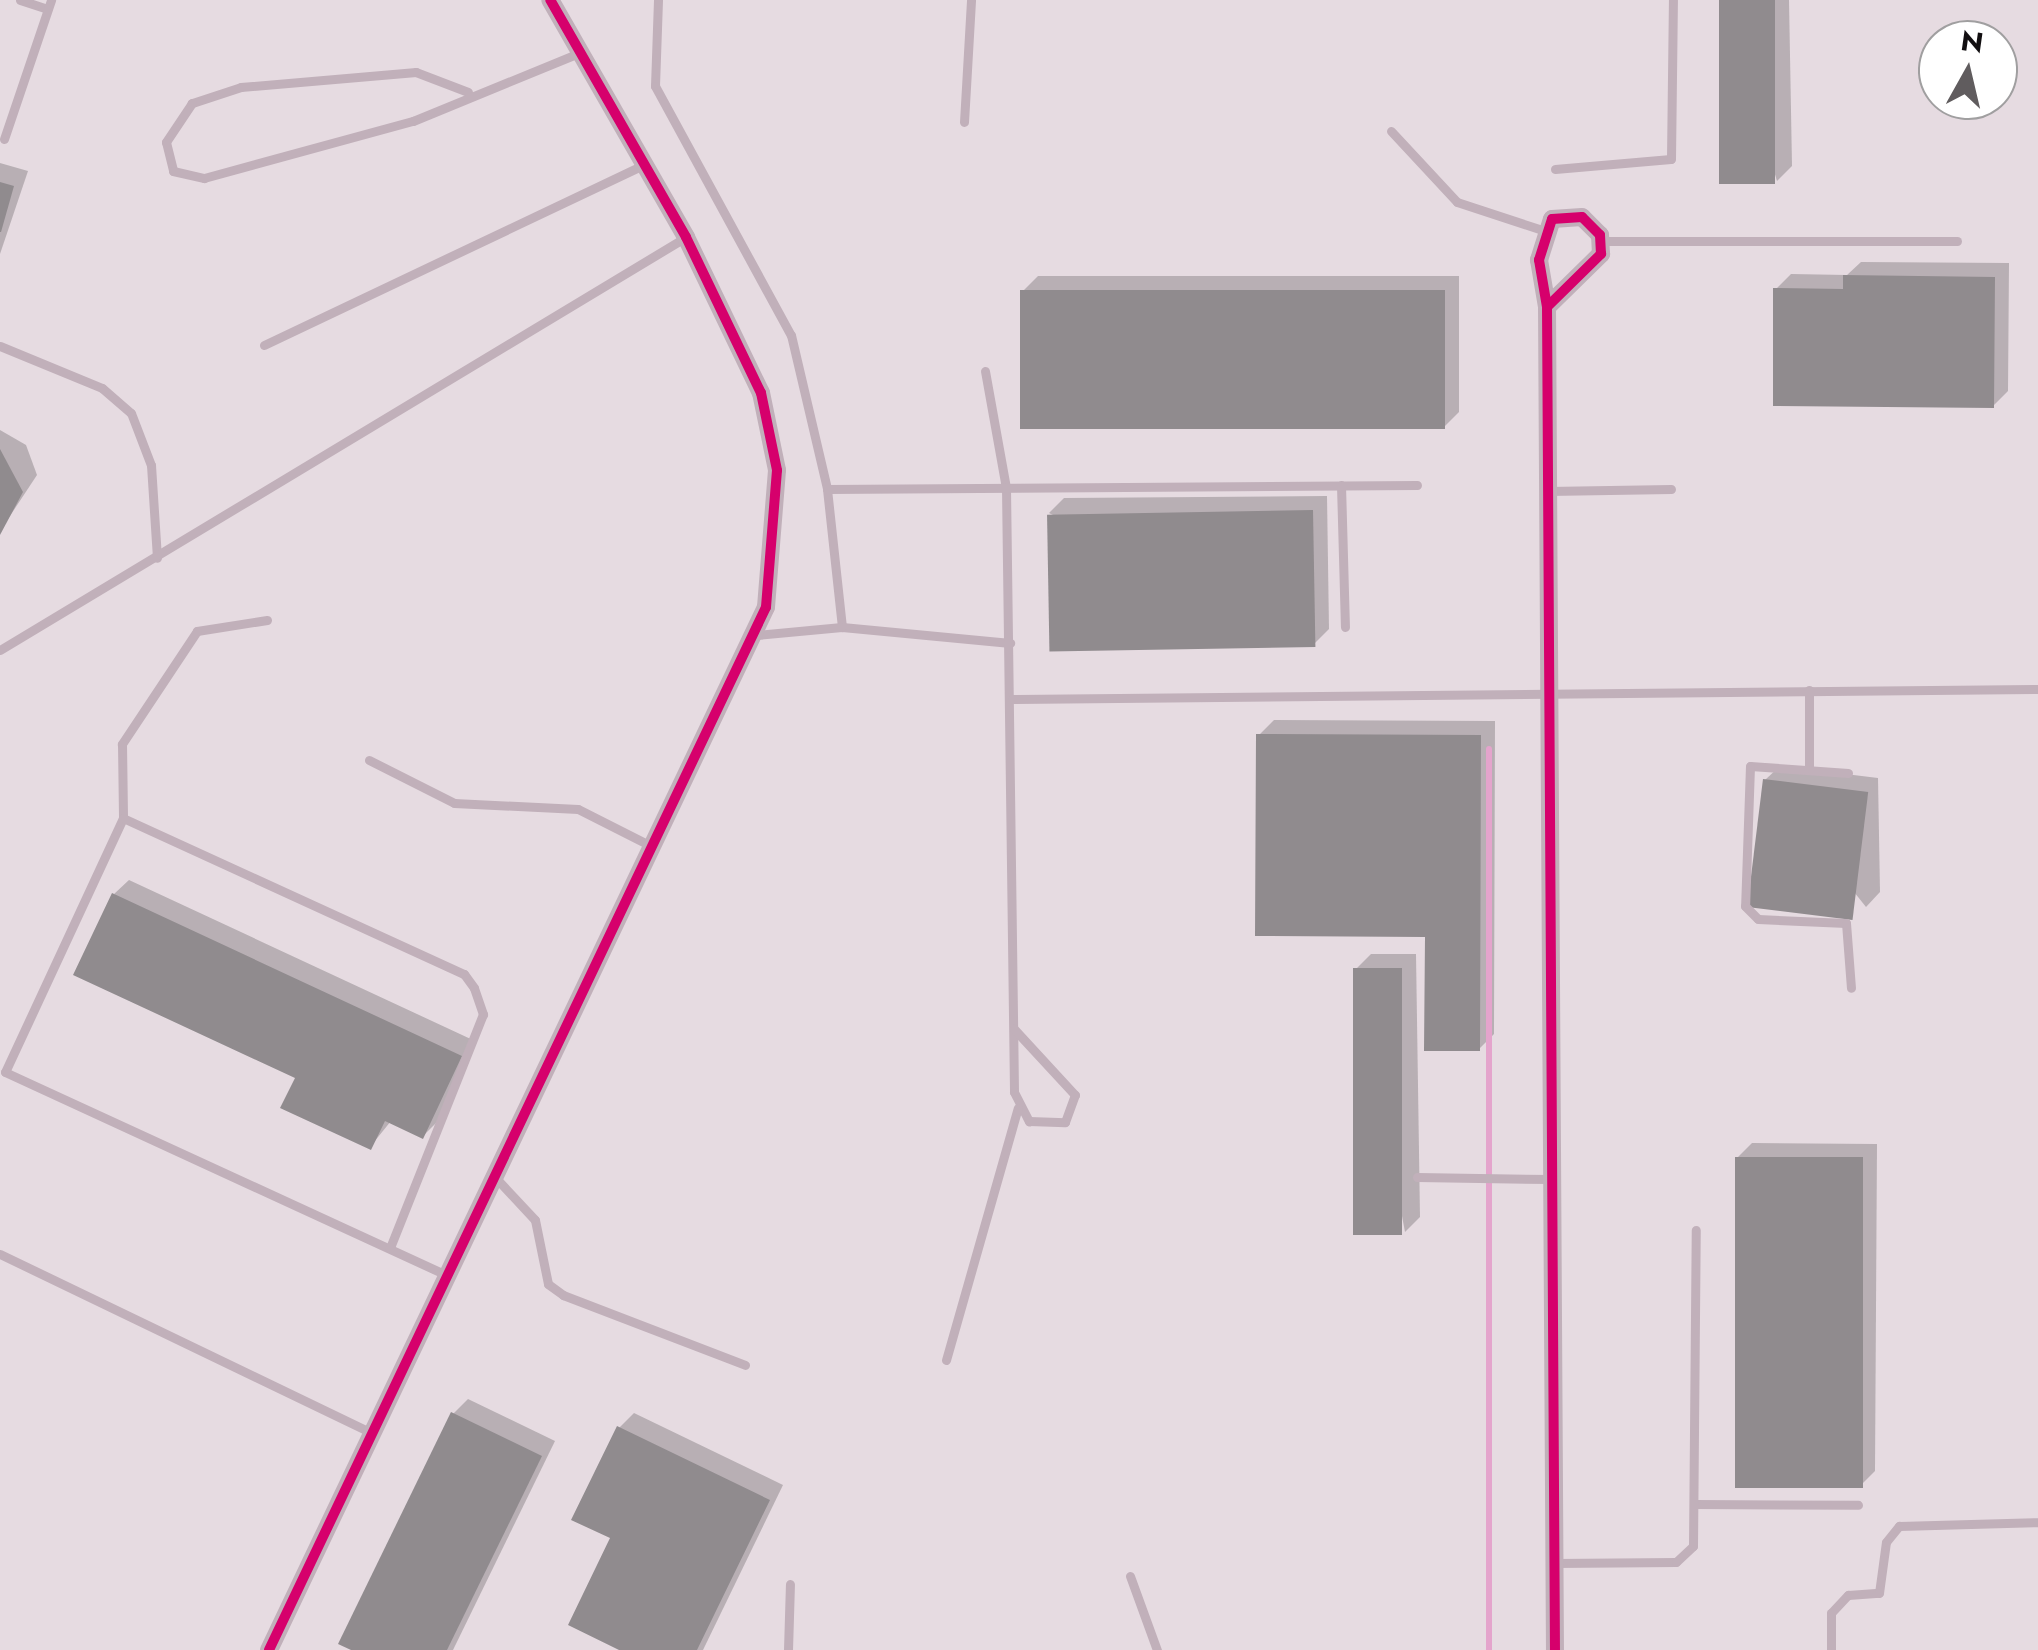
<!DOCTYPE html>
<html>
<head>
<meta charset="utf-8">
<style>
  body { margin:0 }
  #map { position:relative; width:2038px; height:1650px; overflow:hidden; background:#f1ebee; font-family:Jost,sans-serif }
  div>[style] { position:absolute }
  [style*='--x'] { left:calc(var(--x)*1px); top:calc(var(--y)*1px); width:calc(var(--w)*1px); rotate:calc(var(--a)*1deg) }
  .built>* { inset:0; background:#e6dbe1 }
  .shadow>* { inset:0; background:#0003 }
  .stream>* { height:6px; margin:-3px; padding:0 3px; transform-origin:3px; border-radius:3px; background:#e4a4cc }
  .building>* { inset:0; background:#908b8e; transform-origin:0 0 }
  .lane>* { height:9px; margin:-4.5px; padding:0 4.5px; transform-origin:4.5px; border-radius:4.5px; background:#c1b0ba }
  .street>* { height:18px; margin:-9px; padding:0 9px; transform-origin:9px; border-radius:9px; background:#c1b0ba }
  .cycleway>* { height:10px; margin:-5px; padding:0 5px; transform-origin:5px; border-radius:5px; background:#d6006c }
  span { translate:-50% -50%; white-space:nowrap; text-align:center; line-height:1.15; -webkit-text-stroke:10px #fff; paint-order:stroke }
  .north { position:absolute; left:1918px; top:20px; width:100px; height:100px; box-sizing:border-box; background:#fff; border:2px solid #a09fa0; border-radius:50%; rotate:8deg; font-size:28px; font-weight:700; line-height:40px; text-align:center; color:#120f11 }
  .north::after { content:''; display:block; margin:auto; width:35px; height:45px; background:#605c5e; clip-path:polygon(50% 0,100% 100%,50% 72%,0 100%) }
</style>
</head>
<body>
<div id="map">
  <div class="built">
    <div style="clip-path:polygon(evenodd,0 0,2038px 0,2038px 1650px,0 1650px,0 0,1938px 40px,1998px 40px,1998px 100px,1938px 100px,1938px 40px)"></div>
  </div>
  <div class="shadow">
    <div style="clip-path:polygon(1722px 0,1789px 0,1792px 166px,1777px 181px)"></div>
    <div style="clip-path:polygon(0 163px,28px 171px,0 254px)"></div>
    <div style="clip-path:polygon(1861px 262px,2009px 263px,2008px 391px,1993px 406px,1776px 289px,1791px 274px,1847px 275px)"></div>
    <div style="clip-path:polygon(1038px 276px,1459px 276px,1459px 412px,1444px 427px,1023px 291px)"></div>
    <div style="clip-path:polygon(0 430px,26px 445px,37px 475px,0 531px)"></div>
    <div style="clip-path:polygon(1327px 496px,1329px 629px,1314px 644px,1049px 513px,1064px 498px)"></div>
    <div style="clip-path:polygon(1274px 720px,1495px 721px,1494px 1034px,1479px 1049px,1427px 935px,1259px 735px)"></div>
    <div style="clip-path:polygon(1780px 766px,1878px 778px,1880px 892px,1866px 907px,1765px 780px)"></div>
    <div style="clip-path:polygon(129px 880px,475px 1041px,438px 1121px,423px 1136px,391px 1121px,370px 1147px,114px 894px)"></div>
    <div style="clip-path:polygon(1371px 954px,1416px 954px,1420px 1217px,1405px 1232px,1356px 969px)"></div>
    <div style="clip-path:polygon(1752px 1143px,1877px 1144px,1875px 1471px,1860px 1486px,1737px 1158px)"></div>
    <div style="clip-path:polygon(468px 1399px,555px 1441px,453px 1650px,357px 1650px,453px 1414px)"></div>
    <div style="clip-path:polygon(634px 1413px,783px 1485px,703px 1650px,625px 1650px,614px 1537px,619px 1428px)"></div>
  </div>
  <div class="stream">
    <div style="--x:1489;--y:749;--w:901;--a:90"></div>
  </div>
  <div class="building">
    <div style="left:1719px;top:0;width:56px;height:184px"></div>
    <div style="clip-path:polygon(0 182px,14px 186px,1px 232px,0 232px)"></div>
    <div style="clip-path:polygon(1843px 275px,1995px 277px,1994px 408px,1773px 406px,1773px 288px,1843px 289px)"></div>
    <div style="left:1020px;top:290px;width:425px;height:139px"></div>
    <div style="clip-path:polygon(0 449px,23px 492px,0 535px)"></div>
    <div style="left:1313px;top:510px;width:137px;height:266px;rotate:89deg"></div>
    <div style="clip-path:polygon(1256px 734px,1481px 735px,1480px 1051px,1424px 1051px,1425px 937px,1255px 936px)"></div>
    <div style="left:1763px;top:779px;width:106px;height:129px;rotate:7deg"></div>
    <div style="clip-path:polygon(112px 893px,462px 1056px,423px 1139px,385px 1121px,371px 1150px,280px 1108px,295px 1078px,73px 975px)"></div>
    <div style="left:1353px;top:968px;width:49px;height:267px"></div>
    <div style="left:1735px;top:1157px;width:128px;height:331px"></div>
    <div style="clip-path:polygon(451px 1412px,542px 1456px,447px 1650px,351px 1650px,338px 1644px)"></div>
    <div style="clip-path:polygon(617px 1426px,770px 1500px,697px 1650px,619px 1650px,568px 1625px,610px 1538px,571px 1520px)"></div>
  </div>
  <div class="lane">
    <div style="--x:20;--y:0;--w:29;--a:18"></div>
    <div style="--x:658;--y:0;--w:86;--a:92"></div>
    <div style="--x:655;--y:86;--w:284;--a:61.4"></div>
    <div style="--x:791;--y:335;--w:158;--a:76.8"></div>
    <div style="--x:827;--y:489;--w:139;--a:83.8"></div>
    <div style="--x:842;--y:627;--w:169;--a:5.4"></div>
    <div style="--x:468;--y:92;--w:56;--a:-159"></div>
    <div style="--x:416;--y:72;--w:176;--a:175.1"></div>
    <div style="--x:241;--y:87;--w:52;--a:161.9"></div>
    <div style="--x:192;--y:103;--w:47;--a:123.7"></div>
    <div style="--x:166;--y:142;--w:30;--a:76"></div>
    <div style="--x:173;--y:171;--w:32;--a:13"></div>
    <div style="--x:204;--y:178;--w:217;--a:-15.3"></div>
    <div style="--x:413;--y:121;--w:179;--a:-22.3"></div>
    <div style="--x:964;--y:122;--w:122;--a:-86.7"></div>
    <div style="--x:1391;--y:131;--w:97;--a:47.1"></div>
    <div style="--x:1457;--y:202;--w:89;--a:18.2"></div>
    <div style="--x:4;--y:139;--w:147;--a:-71.3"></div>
    <div style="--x:1555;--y:169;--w:116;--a:-4.9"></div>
    <div style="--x:1671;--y:159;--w:159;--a:-89.3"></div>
    <div style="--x:1602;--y:241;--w:355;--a:0"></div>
    <div style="--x:264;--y:345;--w:420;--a:-25.4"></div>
    <div style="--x:0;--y:346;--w:110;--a:22.4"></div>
    <div style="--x:102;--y:388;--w:38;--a:41"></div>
    <div style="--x:131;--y:413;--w:56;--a:69"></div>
    <div style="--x:151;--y:465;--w:93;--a:86.3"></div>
    <div style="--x:985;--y:371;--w:119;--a:79.8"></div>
    <div style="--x:1006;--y:488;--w:604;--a:89.24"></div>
    <div style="--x:1014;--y:1092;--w:33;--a:63"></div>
    <div style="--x:1029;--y:1121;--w:36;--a:2"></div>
    <div style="--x:1065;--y:1122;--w:29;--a:-70"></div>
    <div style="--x:1075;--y:1095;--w:90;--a:-132.7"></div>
    <div style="--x:1341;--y:485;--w:142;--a:88.4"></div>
    <div style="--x:827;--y:489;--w:590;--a:-0.39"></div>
    <div style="--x:1548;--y:491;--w:123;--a:-0.9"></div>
    <div style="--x:267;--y:620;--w:71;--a:171.1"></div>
    <div style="--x:197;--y:631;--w:136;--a:123.6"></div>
    <div style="--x:122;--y:744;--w:74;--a:89.2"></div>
    <div style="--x:123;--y:818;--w:280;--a:114.9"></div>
    <div style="--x:5;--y:1072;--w:488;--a:24.7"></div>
    <div style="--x:757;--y:635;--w:85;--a:-5.4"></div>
    <div style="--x:0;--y:650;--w:801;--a:-31.05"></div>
    <div style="--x:1012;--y:699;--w:1026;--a:-0.56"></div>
    <div style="--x:369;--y:760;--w:95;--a:26.8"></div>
    <div style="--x:454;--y:803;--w:124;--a:2.8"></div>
    <div style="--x:578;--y:809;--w:82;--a:26.9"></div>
    <div style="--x:1809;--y:768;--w:78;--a:-90"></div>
    <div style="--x:1848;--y:773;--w:98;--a:-175.9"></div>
    <div style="--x:1750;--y:766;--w:140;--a:92"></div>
    <div style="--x:1745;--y:906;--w:18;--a:45"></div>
    <div style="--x:1758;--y:919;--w:88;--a:2.6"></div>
    <div style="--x:1846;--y:923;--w:65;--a:85.6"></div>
    <div style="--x:123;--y:818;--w:375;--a:24.6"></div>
    <div style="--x:464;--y:974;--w:17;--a:54"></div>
    <div style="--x:474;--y:988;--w:28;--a:71"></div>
    <div style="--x:483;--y:1014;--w:252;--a:111.7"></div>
    <div style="--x:494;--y:1176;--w:60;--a:47"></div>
    <div style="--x:535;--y:1220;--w:65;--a:78.5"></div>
    <div style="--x:548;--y:1284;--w:19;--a:36"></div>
    <div style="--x:563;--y:1295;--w:195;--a:21"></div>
    <div style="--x:1417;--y:1177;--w:134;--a:0.9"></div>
    <div style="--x:0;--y:1254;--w:411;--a:25.7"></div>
    <div style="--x:946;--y:1360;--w:262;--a:-74.1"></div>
    <div style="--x:1694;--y:1504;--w:164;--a:0.3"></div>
    <div style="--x:1555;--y:1563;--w:121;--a:-0.5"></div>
    <div style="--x:1676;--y:1562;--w:23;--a:-43"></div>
    <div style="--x:1693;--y:1546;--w:316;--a:-89.5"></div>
    <div style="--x:1130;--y:1576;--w:79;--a:70"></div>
    <div style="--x:788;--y:1650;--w:66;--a:-88.3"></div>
    <div style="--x:1831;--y:1650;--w:37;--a:-90"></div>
    <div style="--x:1831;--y:1613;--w:25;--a:-47"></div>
    <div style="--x:1848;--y:1595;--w:31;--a:-4"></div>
    <div style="--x:1879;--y:1593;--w:51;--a:-82.2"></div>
    <div style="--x:1886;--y:1542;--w:21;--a:-51"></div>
    <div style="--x:1899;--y:1526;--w:139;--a:-1.6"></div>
  </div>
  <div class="street">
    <div style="--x:1547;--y:307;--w:76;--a:-44.5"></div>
    <div style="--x:1601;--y:254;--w:19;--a:-93"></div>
    <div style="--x:1600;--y:235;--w:25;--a:-135"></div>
    <div style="--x:1582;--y:217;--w:30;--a:176"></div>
    <div style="--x:1552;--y:219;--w:43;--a:107.6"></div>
    <div style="--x:1539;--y:260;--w:48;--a:80.3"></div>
    <div style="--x:1547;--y:307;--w:1343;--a:89.66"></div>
    <div style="--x:269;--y:1650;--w:1155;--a:-64.52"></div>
    <div style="--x:766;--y:607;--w:137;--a:-85.4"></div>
    <div style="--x:777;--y:470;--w:79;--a:-101.7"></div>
    <div style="--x:761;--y:393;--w:173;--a:-115.7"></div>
    <div style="--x:686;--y:237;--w:273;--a:-119.8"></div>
  </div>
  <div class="cycleway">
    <div style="--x:1547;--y:307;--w:76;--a:-44.5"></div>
    <div style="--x:1601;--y:254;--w:19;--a:-93"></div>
    <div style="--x:1600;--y:235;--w:25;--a:-135"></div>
    <div style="--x:1582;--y:217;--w:30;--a:176"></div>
    <div style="--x:1552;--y:219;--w:43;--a:107.6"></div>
    <div style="--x:1539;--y:260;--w:48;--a:80.3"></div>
    <div style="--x:1547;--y:307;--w:1343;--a:89.66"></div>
    <div style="--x:269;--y:1650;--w:1155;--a:-64.52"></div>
    <div style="--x:766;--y:607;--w:137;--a:-85.4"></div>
    <div style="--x:777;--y:470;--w:79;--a:-101.7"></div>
    <div style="--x:761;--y:393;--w:173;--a:-115.7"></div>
    <div style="--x:686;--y:237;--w:273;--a:-119.8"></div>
  </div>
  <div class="north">N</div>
</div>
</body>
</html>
